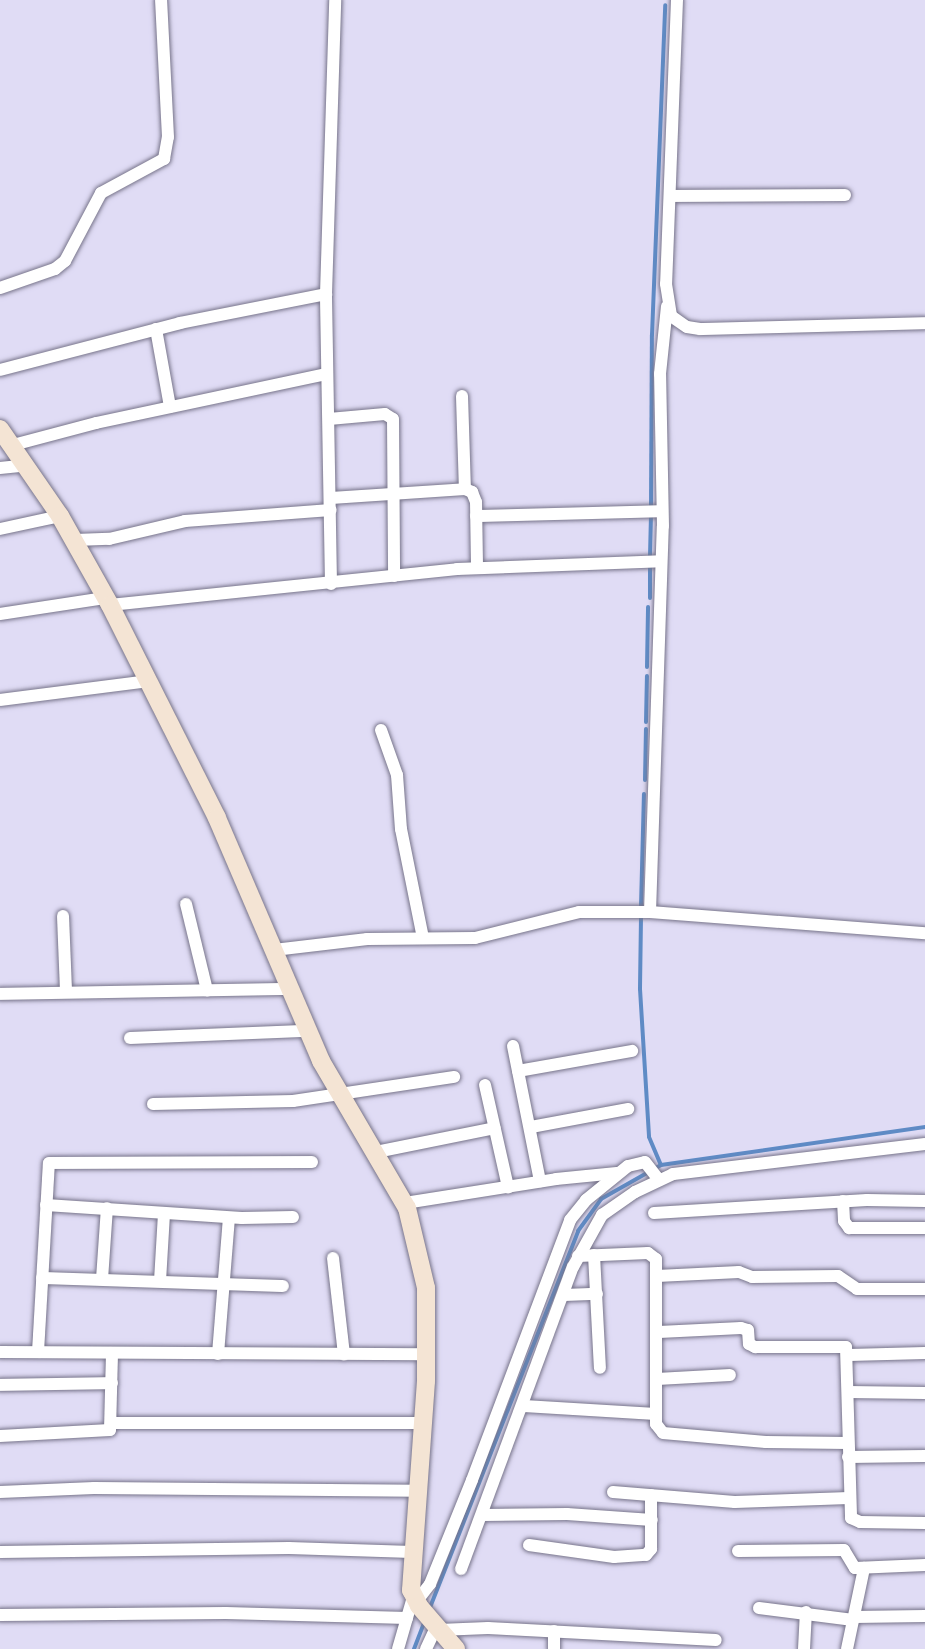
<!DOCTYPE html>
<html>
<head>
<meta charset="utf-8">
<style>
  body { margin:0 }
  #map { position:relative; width:925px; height:1649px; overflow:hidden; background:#e0dcf5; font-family:"Work Sans",sans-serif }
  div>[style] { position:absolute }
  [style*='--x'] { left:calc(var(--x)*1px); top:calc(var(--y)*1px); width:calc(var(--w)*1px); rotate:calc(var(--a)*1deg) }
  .stream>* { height:4px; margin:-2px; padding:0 2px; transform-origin:2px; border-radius:2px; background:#5f8bc5 }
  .roads { filter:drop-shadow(0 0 2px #77748a) drop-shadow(0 0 2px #77748a) }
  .street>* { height:12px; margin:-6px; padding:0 6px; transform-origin:6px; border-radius:6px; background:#fff }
  .secondary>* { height:18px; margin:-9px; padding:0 9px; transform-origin:9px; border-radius:9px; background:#f4e4d4 }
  span { translate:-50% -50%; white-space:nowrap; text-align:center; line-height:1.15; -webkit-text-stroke:6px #e0dcf5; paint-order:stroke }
</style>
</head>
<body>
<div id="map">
  <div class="stream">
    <div style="--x:651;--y:508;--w:173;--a:-89.7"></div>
    <div style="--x:652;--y:335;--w:330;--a:-87.7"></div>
    <div style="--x:650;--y:556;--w:41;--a:-88.6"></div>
    <div style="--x:650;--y:598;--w:32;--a:-90"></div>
    <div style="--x:647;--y:667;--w:60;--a:-89"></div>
    <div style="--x:646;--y:722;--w:46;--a:-88.8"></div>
    <div style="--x:645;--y:780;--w:51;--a:-88.9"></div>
    <div style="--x:641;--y:907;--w:113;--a:-88.5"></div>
    <div style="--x:641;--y:917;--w:72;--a:90.8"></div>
    <div style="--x:640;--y:989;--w:148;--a:86.5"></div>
    <div style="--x:649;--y:1137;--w:30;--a:67"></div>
    <div style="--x:429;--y:1610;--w:407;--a:-68.5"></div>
    <div style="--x:578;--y:1231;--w:39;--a:-54"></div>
    <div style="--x:601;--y:1199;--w:69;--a:-29.5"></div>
    <div style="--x:661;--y:1165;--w:267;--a:-8.2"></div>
    <div style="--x:414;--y:1649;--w:28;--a:-69"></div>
  </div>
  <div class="roads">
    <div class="street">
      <div style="--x:677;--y:0;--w:284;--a:92.2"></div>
      <div style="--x:666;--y:284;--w:32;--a:81"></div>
      <div style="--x:671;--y:316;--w:19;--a:35"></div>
      <div style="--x:687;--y:327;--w:13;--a:9"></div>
      <div style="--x:700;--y:329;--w:225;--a:-1.5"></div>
      <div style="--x:670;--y:196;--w:175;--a:-0.3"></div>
      <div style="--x:0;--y:288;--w:58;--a:-19.1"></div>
      <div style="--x:55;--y:269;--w:13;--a:-39"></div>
      <div style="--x:65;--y:261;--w:77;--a:-62.1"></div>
      <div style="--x:101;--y:193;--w:72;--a:-28.4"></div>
      <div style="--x:164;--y:159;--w:22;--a:-80"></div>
      <div style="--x:168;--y:137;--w:137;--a:-92.9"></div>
      <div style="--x:156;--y:329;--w:79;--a:79.8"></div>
      <div style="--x:0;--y:370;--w:186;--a:-14.6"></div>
      <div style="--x:180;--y:323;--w:149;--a:-11.2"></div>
      <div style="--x:462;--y:396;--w:93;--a:88.2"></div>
      <div style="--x:329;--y:419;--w:56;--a:-5.1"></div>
      <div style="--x:385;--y:414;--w:9;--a:32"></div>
      <div style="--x:393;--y:419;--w:157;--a:89.6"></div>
      <div style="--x:13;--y:445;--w:86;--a:-14.8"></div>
      <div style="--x:96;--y:423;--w:236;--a:-12"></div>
      <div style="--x:0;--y:468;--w:27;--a:-6"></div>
      <div style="--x:331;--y:498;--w:134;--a:-3.8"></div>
      <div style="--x:465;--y:489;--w:8;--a:23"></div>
      <div style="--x:472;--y:492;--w:11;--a:68"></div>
      <div style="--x:476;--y:502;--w:66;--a:89.1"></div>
      <div style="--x:476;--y:516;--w:186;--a:-1.5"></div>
      <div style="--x:0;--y:529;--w:61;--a:-12.2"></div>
      <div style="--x:75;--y:540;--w:34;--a:-2"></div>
      <div style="--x:109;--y:539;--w:78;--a:-13.3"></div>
      <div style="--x:185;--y:521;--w:146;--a:-4.3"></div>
      <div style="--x:331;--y:584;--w:290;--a:-91"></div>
      <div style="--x:326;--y:294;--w:294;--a:-88.2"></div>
      <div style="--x:110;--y:605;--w:349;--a:-5.9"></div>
      <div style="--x:457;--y:569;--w:204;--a:-2.2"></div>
      <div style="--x:0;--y:614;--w:106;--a:-8.7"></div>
      <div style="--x:0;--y:700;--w:150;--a:-7.3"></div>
      <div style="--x:381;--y:730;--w:48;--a:70.4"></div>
      <div style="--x:397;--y:775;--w:54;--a:85.8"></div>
      <div style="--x:401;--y:829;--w:111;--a:78.6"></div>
      <div style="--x:186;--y:904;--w:89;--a:76.3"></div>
      <div style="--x:650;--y:912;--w:386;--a:-88.1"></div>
      <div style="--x:663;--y:526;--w:152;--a:-91.1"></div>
      <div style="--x:660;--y:374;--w:68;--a:-84.1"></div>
      <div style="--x:63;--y:916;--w:75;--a:87.7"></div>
      <div style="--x:274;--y:950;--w:94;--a:-6.7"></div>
      <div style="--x:367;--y:939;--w:108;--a:-0.5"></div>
      <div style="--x:475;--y:938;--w:107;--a:-14"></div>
      <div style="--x:579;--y:912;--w:71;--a:0"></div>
      <div style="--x:650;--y:912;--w:276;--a:4.4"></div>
      <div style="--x:0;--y:994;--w:290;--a:-1"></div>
      <div style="--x:130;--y:1038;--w:178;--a:-2.3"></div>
      <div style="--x:513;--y:1046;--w:138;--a:78.7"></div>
      <div style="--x:518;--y:1071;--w:116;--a:-10"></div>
      <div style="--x:485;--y:1085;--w:105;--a:77.3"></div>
      <div style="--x:153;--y:1104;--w:140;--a:-1.2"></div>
      <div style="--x:293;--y:1101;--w:163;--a:-8.5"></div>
      <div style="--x:531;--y:1127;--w:99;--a:-10.5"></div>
      <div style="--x:376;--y:1152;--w:121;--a:-11.4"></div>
      <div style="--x:843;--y:1201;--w:20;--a:87"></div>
      <div style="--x:844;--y:1221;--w:9;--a:54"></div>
      <div style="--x:849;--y:1228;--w:76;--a:0"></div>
      <div style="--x:405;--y:1203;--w:153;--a:-9"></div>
      <div style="--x:556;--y:1179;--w:61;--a:-5.6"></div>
      <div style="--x:46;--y:1205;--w:196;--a:3.8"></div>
      <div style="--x:242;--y:1218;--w:51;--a:-1.1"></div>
      <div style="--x:654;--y:1213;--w:213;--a:-3.5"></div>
      <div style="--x:867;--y:1200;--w:58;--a:1"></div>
      <div style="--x:594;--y:1255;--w:113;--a:87"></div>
      <div style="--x:578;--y:1256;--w:70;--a:-2.5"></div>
      <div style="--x:648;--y:1253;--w:10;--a:37"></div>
      <div style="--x:656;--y:1259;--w:165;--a:90"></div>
      <div style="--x:656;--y:1424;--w:11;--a:52"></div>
      <div style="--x:663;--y:1433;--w:103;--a:5"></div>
      <div style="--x:766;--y:1442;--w:82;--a:0.7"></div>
      <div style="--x:333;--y:1258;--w:97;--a:83.5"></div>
      <div style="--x:657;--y:1276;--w:82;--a:-2.8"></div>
      <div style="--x:739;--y:1272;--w:14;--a:21"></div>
      <div style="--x:752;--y:1277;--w:86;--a:-0.7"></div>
      <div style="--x:838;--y:1276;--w:23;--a:34"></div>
      <div style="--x:857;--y:1289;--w:68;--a:0"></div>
      <div style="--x:42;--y:1278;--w:241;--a:1.9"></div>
      <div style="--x:102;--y:1279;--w:71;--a:-86"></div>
      <div style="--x:160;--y:1281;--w:68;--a:-86.6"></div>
      <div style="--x:564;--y:1295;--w:33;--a:-2"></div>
      <div style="--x:659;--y:1332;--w:82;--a:-2.8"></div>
      <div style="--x:741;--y:1328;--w:7;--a:16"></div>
      <div style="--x:748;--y:1330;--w:14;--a:86"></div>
      <div style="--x:749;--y:1344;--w:7;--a:27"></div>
      <div style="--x:755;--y:1347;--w:91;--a:0"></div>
      <div style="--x:846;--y:1347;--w:171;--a:88.3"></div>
      <div style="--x:851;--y:1518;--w:10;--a:24"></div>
      <div style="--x:860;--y:1522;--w:65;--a:0.9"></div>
      <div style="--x:0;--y:1352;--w:426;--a:0.3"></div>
      <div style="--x:38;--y:1352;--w:189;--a:-86.7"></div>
      <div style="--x:49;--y:1163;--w:263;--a:-0.2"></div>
      <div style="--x:218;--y:1354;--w:136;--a:-85.4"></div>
      <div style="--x:849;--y:1355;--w:76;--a:-1.5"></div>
      <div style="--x:657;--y:1379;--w:73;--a:-3.1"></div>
      <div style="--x:0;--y:1385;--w:112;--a:-1"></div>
      <div style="--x:848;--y:1392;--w:77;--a:0.7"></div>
      <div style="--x:524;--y:1406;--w:132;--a:3.5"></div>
      <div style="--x:111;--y:1423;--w:311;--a:0"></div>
      <div style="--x:0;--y:1436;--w:110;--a:-3.1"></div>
      <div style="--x:110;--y:1430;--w:77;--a:-88.5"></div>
      <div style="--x:848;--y:1457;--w:77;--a:-0.7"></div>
      <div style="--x:0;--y:1492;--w:94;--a:-2.4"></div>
      <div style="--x:94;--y:1488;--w:323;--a:0.5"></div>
      <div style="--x:613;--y:1492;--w:122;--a:4.7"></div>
      <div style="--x:735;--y:1502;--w:114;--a:-2"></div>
      <div style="--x:482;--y:1515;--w:85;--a:-0.7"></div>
      <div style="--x:567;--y:1514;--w:85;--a:4"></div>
      <div style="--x:529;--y:1545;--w:86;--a:8"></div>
      <div style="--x:614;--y:1557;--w:32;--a:-4"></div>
      <div style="--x:646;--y:1555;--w:8;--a:-50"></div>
      <div style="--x:651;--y:1549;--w:54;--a:-90"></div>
      <div style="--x:738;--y:1551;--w:106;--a:-0.5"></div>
      <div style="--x:844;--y:1550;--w:21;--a:59"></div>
      <div style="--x:855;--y:1568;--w:70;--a:-2.5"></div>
      <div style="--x:0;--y:1552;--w:289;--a:-0.8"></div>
      <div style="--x:289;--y:1548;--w:123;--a:1.9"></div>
      <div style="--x:461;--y:1569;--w:322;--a:-69.7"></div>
      <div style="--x:573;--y:1267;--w:60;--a:-60.9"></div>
      <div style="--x:602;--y:1215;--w:40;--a:-34.9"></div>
      <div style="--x:635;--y:1192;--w:42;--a:-25.3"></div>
      <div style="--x:673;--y:1174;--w:254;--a:-6.8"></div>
      <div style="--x:416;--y:1602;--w:23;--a:-52"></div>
      <div style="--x:430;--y:1584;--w:112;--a:-68"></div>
      <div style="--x:472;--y:1480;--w:278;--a:-69.3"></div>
      <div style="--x:570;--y:1220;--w:26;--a:-51"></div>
      <div style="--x:586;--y:1200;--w:54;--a:-39"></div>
      <div style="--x:628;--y:1166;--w:17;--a:-13"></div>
      <div style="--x:645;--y:1162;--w:23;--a:52"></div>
      <div style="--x:759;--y:1608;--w:95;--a:7.3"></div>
      <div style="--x:0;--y:1615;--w:226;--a:-0.5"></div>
      <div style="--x:226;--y:1613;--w:181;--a:1.6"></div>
      <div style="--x:854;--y:1617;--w:71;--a:-0.8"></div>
      <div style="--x:439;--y:1630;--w:49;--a:-2.3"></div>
      <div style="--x:488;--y:1628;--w:228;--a:3"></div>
      <div style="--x:398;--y:1649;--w:54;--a:-73.9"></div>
      <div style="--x:426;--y:1649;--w:23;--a:-65"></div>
      <div style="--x:554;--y:1649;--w:18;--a:-90"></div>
      <div style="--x:804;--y:1649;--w:37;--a:-87"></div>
      <div style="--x:847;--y:1649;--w:83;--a:-78.1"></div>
    </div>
    <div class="secondary">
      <div style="--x:0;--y:429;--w:106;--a:55.4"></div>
      <div style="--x:60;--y:516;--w:102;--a:60.7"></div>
      <div style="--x:110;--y:605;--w:238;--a:63.3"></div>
      <div style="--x:217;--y:818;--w:264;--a:66.8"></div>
      <div style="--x:321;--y:1061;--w:170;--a:59.7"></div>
      <div style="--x:407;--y:1208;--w:82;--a:76.6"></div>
      <div style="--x:426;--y:1288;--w:93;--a:90"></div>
      <div style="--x:426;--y:1381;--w:210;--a:94.1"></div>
      <div style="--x:411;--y:1590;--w:18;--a:63"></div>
      <div style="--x:419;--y:1606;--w:57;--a:49.3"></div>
    </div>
  </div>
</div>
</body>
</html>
